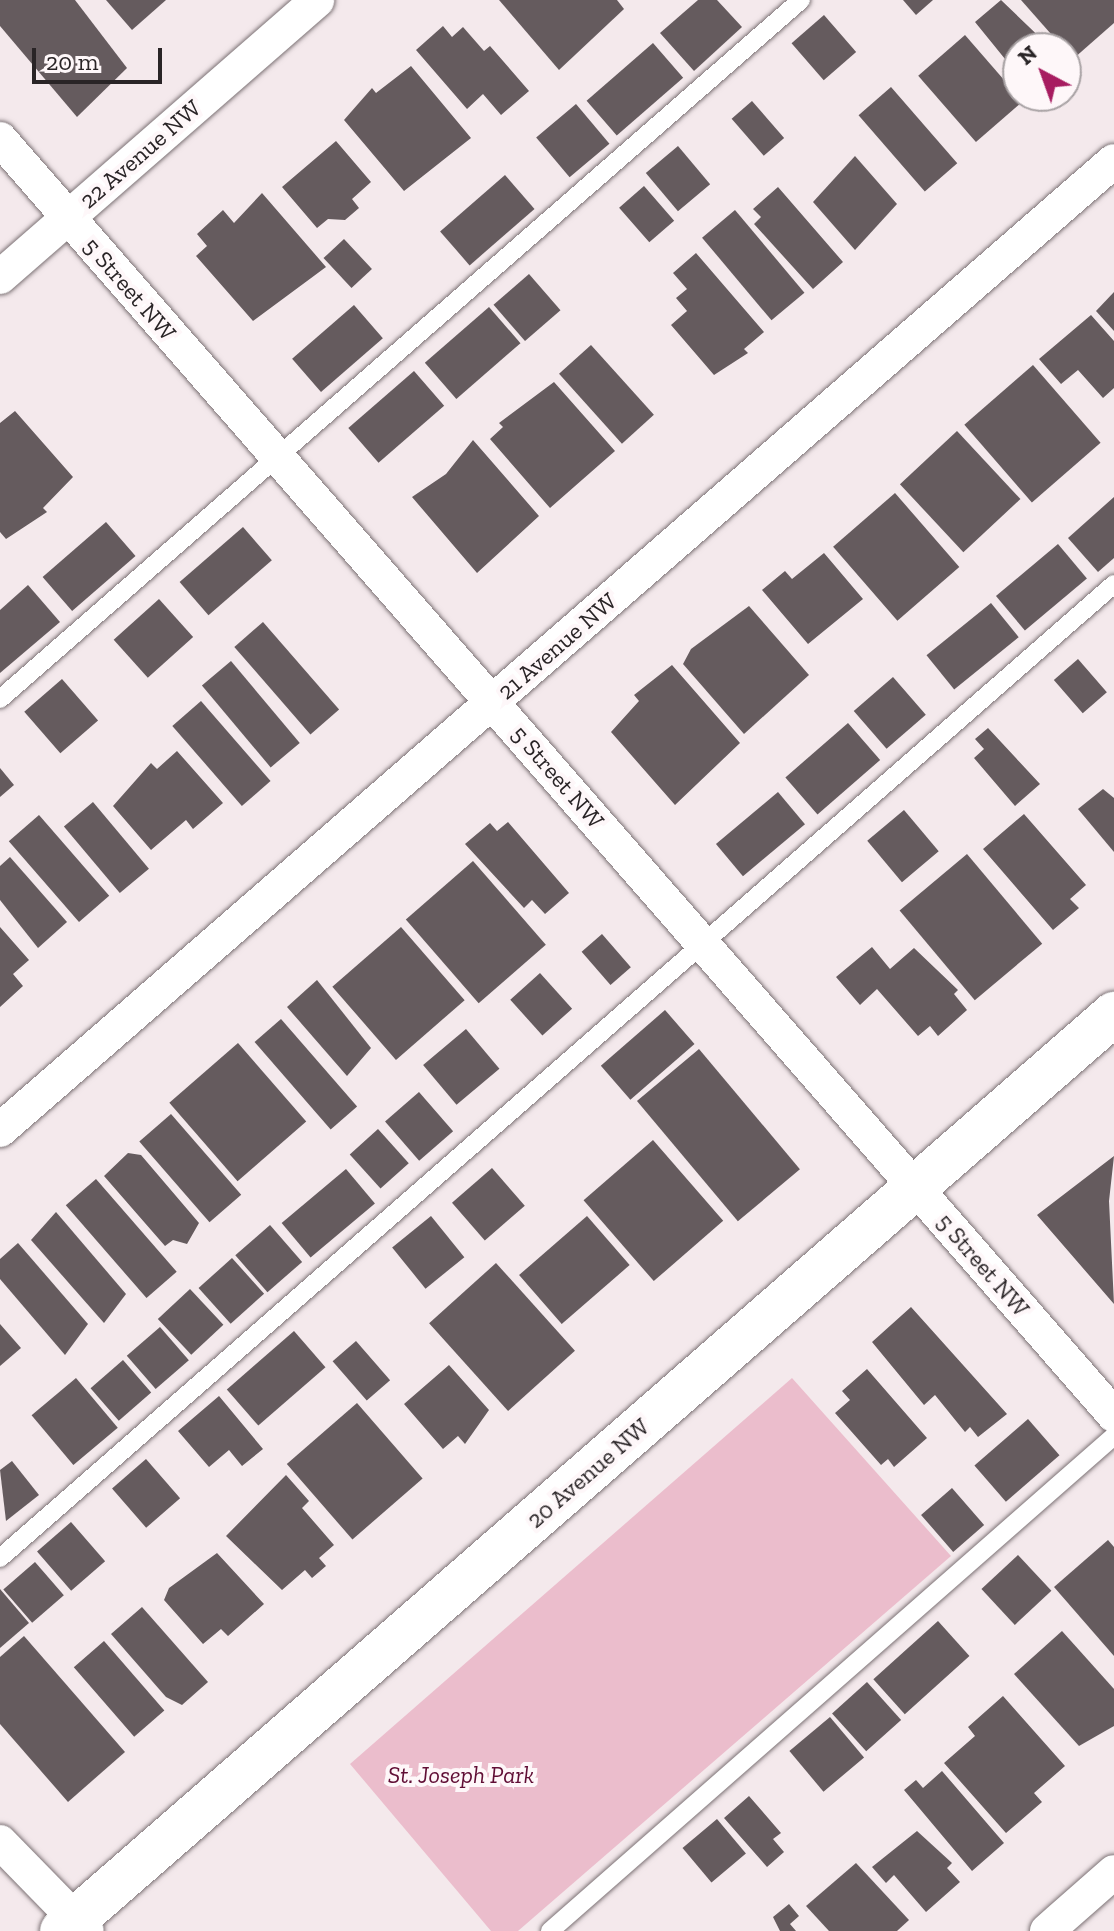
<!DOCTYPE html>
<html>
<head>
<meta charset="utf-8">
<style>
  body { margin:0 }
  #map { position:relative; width:1114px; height:1931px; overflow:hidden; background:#f4e9ec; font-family:"Zilla Slab",serif }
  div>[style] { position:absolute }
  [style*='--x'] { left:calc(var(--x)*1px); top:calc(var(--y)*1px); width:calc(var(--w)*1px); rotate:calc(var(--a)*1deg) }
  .green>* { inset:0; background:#ebbdcc }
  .building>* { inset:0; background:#655b5e; transform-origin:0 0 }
  .roads { filter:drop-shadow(0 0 2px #7c7275) drop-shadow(0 0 2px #7c7275) }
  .service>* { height:18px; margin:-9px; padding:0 9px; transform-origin:9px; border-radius:9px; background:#fff }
  .minor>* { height:34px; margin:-17px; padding:0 17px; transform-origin:17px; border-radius:17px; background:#fff }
  .tertiary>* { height:44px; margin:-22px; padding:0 22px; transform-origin:22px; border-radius:22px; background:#fff }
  span { translate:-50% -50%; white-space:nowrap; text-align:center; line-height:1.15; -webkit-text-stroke:8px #fef7f9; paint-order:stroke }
  .street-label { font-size:24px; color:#292426 }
  .park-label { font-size:24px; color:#600e35; font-style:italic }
  .north { position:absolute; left:1002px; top:32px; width:80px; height:80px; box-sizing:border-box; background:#fef7f9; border:2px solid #a9a3a5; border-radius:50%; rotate:319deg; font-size:22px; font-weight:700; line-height:32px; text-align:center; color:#292426 }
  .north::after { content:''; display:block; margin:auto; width:28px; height:36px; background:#a71c60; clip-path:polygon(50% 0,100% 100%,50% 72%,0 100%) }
  .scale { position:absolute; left:32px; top:48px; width:130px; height:36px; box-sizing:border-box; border:4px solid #292426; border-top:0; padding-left:10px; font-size:24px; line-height:28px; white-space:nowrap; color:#292426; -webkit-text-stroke:6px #fef7f9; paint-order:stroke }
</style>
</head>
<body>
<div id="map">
  <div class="green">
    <div style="clip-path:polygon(792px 1378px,951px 1556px,518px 1931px,491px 1931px,350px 1764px)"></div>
  </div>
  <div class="building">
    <div style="clip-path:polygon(0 0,75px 0,127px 68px,77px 117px,0 26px)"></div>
    <div style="clip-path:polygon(106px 0,166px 0,132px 30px)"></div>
    <div style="clip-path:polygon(499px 0,617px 0,624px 9px,559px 70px)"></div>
    <div style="clip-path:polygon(698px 0,717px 0,742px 27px,694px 71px,660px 33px)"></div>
    <div style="clip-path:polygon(903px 0,933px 0,916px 15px)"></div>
    <div style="clip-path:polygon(1001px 0,1051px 48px,1018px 48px,1018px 75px,975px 22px)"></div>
    <div style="clip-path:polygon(1021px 0,1114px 0,1114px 23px,1073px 59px)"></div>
    <div style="left:824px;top:15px;width:49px;height:43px;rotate:49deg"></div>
    <div style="clip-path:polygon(443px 26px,452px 37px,463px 27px,484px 51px,490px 46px,529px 91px,501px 115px,483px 94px,467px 109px,416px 50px)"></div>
    <div style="left:965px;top:35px;width:88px;height:62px;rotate:49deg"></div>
    <div style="left:653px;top:43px;width:46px;height:88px;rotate:49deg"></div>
    <div style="clip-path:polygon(411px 66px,471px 138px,404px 191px,344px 120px,372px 88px,376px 93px)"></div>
    <div style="left:891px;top:87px;width:101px;height:43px;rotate:49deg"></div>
    <div style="left:752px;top:101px;width:49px;height:27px;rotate:49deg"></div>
    <div style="left:576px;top:104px;width:52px;height:52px;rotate:50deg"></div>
    <div style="clip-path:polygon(336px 141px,371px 182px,352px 199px,359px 208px,345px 220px,328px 219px,317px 228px,282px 187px)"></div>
    <div style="left:678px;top:146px;width:50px;height:42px;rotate:50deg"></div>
    <div style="clip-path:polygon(855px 156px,897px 204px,855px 250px,813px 202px)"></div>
    <div style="left:505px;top:175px;width:45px;height:86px;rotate:49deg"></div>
    <div style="left:644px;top:186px;width:46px;height:33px;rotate:49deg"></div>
    <div style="clip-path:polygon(778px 187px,843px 262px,813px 289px,754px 224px,761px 217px,753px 209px)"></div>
    <div style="clip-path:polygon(262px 193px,326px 267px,253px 321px,196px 256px,207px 246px,197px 234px,223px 210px,234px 223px)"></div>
    <div style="left:735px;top:210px;width:108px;height:43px;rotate:50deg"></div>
    <div style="left:344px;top:239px;width:41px;height:28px;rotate:47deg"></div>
    <div style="clip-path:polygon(696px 253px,764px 332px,744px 349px,748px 353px,714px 375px,671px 325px,687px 311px,676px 298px,687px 289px,673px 273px)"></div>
    <div style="left:529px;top:274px;width:48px;height:47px;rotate:49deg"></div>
    <div style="clip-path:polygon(1114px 292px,1114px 331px,1096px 311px)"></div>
    <div style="left:354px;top:305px;width:44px;height:82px;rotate:49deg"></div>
    <div style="left:489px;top:307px;width:48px;height:85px;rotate:49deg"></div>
    <div style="clip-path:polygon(1091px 315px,1114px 341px,1114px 388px,1103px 398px,1078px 370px,1061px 384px,1039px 359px)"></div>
    <div style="left:591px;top:345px;width:94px;height:43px;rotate:48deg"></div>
    <div style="left:1033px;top:365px;width:103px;height:91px;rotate:49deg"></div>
    <div style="left:414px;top:371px;width:46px;height:87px;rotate:49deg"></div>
    <div style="clip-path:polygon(554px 382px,615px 451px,550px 508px,490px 439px,503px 427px,499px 423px)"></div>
    <div style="clip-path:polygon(15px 411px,73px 477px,43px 508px,47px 512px,6px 539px,0 532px,0 423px)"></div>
    <div style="left:957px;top:431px;width:93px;height:78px;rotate:47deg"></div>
    <div style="clip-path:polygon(473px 440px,539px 516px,477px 573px,412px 497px,446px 474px)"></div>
    <div style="left:895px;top:493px;width:98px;height:82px;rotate:49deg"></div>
    <div style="clip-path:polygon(1114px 497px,1114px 558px,1098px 572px,1068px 538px)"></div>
    <div style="left:106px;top:522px;width:45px;height:84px;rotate:49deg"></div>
    <div style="left:243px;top:527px;width:44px;height:84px;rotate:49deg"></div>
    <div style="left:1058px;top:544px;width:45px;height:81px;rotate:50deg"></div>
    <div style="clip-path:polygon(824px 553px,863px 599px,808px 644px,762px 590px,785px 571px,792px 579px)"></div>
    <div style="clip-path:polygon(28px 585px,60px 622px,0 673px,0 610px)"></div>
    <div style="left:159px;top:599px;width:51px;height:61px;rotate:48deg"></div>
    <div style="left:991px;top:603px;width:44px;height:83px;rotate:51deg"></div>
    <div style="clip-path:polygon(749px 606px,809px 675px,744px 734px,683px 664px,691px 649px)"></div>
    <div style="left:263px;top:622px;width:116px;height:38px;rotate:49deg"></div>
    <div style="left:1078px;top:659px;width:44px;height:32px;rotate:49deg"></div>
    <div style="left:231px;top:661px;width:107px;height:38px;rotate:50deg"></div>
    <div style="clip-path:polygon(672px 665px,740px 743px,675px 805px,611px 732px,639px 701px,634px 695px)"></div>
    <div style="left:893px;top:677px;width:50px;height:52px;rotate:49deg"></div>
    <div style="left:62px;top:679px;width:55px;height:50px;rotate:49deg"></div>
    <div style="left:201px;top:701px;width:106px;height:38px;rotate:49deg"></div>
    <div style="left:848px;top:723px;width:49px;height:83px;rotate:49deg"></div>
    <div style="clip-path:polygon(988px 728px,1040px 784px,1015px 806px,974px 758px,984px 749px,975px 739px)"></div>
    <div style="clip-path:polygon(177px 751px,223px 803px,193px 829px,186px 820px,151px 850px,113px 806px,151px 763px,157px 769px)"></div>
    <div style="clip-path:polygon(0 768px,14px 785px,0 797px)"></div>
    <div style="clip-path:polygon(1103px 789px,1114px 798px,1114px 852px,1078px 809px)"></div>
    <div style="left:778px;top:792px;width:42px;height:81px;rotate:50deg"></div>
    <div style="left:93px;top:802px;width:87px;height:38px;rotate:50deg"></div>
    <div style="left:904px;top:810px;width:54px;height:48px;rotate:50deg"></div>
    <div style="clip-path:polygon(1024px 814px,1086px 885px,1070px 899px,1079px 908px,1053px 930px,983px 849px)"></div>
    <div style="left:39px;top:815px;width:107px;height:40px;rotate:49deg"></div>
    <div style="clip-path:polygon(508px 822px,569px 893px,545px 914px,532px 900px,524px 908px,465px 844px,490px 823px,497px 831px)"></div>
    <div style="left:967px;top:854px;width:117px;height:88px;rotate:50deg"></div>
    <div style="clip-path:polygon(10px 857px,67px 922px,38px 948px,0 900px,0 866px)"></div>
    <div style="left:473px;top:861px;width:111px;height:89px;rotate:49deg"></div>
    <div style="clip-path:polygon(0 927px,29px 960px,13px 974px,23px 986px,0 1007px)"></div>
    <div style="left:401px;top:927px;width:97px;height:91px;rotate:49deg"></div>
    <div style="left:602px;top:934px;width:44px;height:27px;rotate:49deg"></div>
    <div style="clip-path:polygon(872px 947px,890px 969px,914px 948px,958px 990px,954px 994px,967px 1010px,938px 1036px,930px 1026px,918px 1036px,877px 989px,860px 1005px,836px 977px)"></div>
    <div style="left:540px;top:973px;width:48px;height:40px;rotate:48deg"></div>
    <div style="clip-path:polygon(317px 980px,371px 1048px,347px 1076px,287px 1007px)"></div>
    <div style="left:665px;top:1010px;width:45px;height:85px;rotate:49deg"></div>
    <div style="left:281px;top:1019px;width:116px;height:35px;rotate:49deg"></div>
    <div style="left:466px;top:1029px;width:52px;height:56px;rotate:50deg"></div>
    <div style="left:238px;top:1043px;width:104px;height:91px;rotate:49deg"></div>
    <div style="left:699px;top:1049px;width:157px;height:81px;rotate:50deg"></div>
    <div style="left:419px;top:1092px;width:52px;height:45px;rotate:49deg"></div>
    <div style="left:171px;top:1114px;width:107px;height:42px;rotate:49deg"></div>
    <div style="left:378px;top:1129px;width:46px;height:38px;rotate:48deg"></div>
    <div style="left:653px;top:1140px;width:107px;height:92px;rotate:49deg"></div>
    <div style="clip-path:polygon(128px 1153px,141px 1155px,199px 1223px,187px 1244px,173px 1240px,165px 1246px,104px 1176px)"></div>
    <div style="clip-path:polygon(1114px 1156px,1109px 1201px,1114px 1304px,1037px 1215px)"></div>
    <div style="left:492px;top:1168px;width:50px;height:53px;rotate:49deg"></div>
    <div style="left:346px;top:1169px;width:45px;height:84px;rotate:50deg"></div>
    <div style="left:96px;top:1179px;width:123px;height:40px;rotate:49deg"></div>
    <div style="clip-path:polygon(56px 1212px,126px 1294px,104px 1323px,31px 1240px)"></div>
    <div style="left:431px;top:1216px;width:53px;height:50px;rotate:51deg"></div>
    <div style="left:587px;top:1216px;width:65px;height:90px;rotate:49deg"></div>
    <div style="left:270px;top:1225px;width:49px;height:46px;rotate:49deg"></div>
    <div style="clip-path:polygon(18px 1243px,88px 1324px,65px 1355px,0 1279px,0 1259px)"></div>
    <div style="left:232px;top:1258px;width:48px;height:45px;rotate:48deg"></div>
    <div style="left:496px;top:1263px;width:118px;height:90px;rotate:48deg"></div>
    <div style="left:190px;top:1289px;width:49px;height:44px;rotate:47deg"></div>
    <div style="clip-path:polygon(911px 1307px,1007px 1414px,978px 1437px,970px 1427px,965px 1432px,935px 1395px,924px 1405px,872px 1342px)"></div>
    <div style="clip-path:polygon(0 1324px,21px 1348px,0 1366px)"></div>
    <div style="left:160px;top:1327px;width:44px;height:44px;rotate:49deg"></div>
    <div style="left:294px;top:1331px;width:48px;height:89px;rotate:49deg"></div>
    <div style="left:356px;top:1341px;width:52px;height:31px;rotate:49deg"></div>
    <div style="left:123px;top:1360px;width:43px;height:43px;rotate:49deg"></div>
    <div style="clip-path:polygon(449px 1365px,489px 1410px,465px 1444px,458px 1436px,443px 1449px,404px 1404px)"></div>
    <div style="clip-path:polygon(867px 1369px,927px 1438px,894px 1467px,888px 1459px,881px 1465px,835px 1413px,850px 1400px,842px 1391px)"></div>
    <div style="left:76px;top:1378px;width:65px;height:58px;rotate:50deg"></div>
    <div style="clip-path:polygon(219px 1396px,263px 1449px,242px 1466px,229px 1450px,209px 1467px,178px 1431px)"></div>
    <div style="left:357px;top:1403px;width:100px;height:93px;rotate:49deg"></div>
    <div style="left:1028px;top:1419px;width:48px;height:71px;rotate:49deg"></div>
    <div style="left:146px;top:1459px;width:52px;height:45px;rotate:49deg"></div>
    <div style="clip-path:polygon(12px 1461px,39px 1495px,6px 1521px,0 1470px)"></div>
    <div style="clip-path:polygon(286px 1475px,309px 1501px,302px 1508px,334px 1545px,319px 1558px,326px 1566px,312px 1578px,305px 1570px,282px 1590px,226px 1536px)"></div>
    <div style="left:952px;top:1488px;width:49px;height:41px;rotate:49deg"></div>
    <div style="left:71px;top:1522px;width:52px;height:45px;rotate:49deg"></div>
    <div style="clip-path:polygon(1108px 1540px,1114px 1547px,1114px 1656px,1054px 1587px)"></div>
    <div style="clip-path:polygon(217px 1553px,264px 1604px,228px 1636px,221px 1629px,203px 1644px,164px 1600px,169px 1588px)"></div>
    <div style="left:1018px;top:1555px;width:49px;height:50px;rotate:47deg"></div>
    <div style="left:35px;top:1562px;width:44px;height:42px;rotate:49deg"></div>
    <div style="clip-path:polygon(0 1589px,29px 1623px,0 1648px)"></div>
    <div style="clip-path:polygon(142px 1607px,208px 1682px,182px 1705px,166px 1697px,111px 1634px)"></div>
    <div style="left:938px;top:1621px;width:47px;height:87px;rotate:48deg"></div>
    <div style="clip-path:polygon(1062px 1631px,1114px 1689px,1114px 1726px,1079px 1746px,1014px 1674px)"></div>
    <div style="clip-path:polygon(24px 1636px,125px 1752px,68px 1802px,0 1724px,0 1657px)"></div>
    <div style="left:104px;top:1641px;width:92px;height:40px;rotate:49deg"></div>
    <div style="left:867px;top:1682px;width:51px;height:47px;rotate:48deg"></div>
    <div style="clip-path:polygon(1003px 1696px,1065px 1766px,1034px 1793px,1042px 1802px,1006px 1833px,944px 1763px,975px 1736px,968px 1727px)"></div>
    <div style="left:830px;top:1717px;width:53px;height:53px;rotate:50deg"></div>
    <div style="clip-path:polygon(942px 1771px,1004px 1843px,972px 1871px,904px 1790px,916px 1780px,923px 1788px)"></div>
    <div style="clip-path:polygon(749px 1796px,781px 1833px,773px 1839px,784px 1852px,767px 1867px,724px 1818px)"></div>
    <div style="left:717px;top:1819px;width:45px;height:45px;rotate:50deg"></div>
    <div style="clip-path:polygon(917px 1831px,952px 1863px,947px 1868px,960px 1882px,926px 1912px,894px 1875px,886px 1883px,872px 1867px)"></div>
    <div style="clip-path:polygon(856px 1863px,909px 1920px,897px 1931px,829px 1931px,806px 1906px)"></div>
    <div style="clip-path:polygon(789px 1904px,799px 1916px,790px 1924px,796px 1931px,780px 1931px,773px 1917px)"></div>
  </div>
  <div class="roads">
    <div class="service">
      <div style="--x:0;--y:699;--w:1063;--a:-41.11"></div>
      <div style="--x:0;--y:1558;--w:1480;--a:-41.16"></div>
      <div style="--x:550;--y:1931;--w:750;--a:-41.27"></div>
    </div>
    <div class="minor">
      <div style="--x:0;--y:139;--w:1694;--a:48.88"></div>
      <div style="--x:0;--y:277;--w:421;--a:-41.1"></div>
      <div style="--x:0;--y:1130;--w:1476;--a:-41.02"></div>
      <div style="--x:0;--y:1842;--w:124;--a:45.7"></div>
      <div style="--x:1047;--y:1931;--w:89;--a:-41.4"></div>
    </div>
    <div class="tertiary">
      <div style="--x:62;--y:1931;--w:1396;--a:-41.08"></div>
    </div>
  </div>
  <div class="street-label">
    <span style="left:140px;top:154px;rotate:-41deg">22 Avenue NW</span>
    <span style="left:130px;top:289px;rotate:49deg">5 Street NW</span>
    <span style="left:557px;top:646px;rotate:-41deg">21 Avenue NW</span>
    <span style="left:558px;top:777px;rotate:49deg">5 Street NW</span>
    <span style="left:983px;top:1265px;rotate:49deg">5 Street NW</span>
    <span style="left:588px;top:1473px;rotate:-41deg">20 Avenue NW</span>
  </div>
  <div class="park-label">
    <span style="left:461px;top:1775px">St. Joseph Park</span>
  </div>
  <div class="north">N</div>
  <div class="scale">20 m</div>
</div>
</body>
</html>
